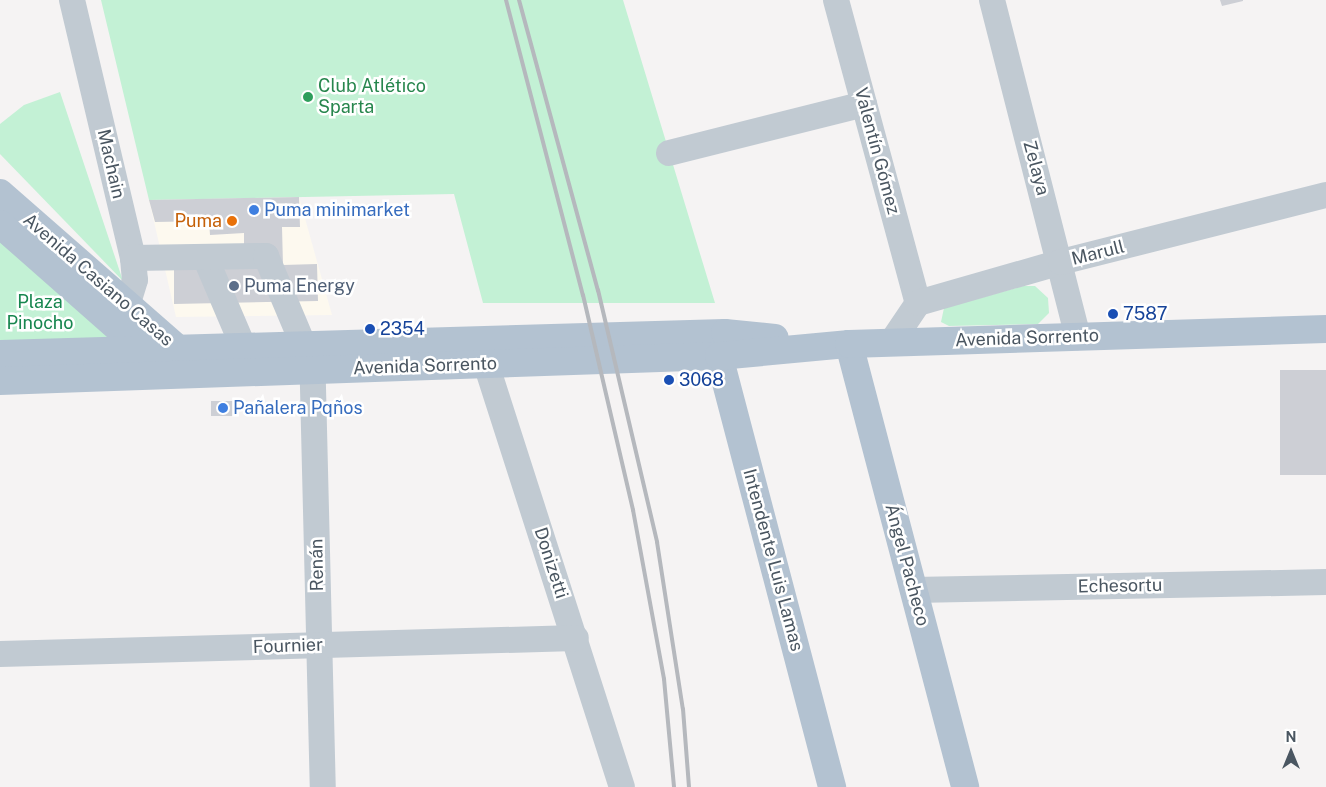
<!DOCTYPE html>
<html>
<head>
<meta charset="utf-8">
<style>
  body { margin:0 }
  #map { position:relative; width:1326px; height:787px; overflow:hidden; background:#f5f3f3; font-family:"Public Sans",sans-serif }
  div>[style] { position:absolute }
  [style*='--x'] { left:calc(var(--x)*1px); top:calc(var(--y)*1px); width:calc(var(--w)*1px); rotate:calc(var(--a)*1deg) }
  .commercial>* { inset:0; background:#fdf9ef }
  .green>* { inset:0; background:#c3f1d5 }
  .building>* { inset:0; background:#cdcfd5; transform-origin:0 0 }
  .minor>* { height:26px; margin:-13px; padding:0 13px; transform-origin:13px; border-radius:13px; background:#c1cad2 }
  .major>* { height:28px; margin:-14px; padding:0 14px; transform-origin:14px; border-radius:14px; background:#b3c2d1 }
  .rail>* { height:4px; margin:-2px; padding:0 2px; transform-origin:2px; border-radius:2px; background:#b5b8bd }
  .dots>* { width:14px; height:14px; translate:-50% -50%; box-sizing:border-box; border:2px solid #fff; border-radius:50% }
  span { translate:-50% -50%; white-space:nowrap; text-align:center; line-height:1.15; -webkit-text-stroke:5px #fff; paint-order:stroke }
  .leisure-label { font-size:18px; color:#27864d }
  .left { translate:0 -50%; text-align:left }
  .street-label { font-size:18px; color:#4a5661 }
  .shop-label { font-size:18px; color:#366cbe }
  .food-label { font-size:18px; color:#c56008 }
  .right { translate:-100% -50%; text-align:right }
  .service-label { font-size:18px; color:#4e5e75 }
  .park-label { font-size:18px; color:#17864f }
  .transit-label { font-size:18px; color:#164399 }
  .north { position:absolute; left:1266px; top:727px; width:50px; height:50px; -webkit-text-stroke:4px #fff; paint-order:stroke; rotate:0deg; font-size:14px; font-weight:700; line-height:20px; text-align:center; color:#4a5661 }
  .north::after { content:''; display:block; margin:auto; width:18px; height:22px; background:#4a5661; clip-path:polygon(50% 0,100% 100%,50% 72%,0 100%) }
</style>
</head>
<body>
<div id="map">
  <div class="commercial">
    <div style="clip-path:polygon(299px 197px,332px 315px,176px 317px,149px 200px)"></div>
  </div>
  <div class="green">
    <div style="clip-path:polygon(101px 0,623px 0,715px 303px,483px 303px,454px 194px,149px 200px)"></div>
    <div style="clip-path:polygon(60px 92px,123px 281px,0 154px,0 124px,24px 105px)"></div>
    <div style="clip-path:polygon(0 224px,142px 349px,0 354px)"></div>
    <div style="clip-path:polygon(1023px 286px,1035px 286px,1048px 298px,1049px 313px,1038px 324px,949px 326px,941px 322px,944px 308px)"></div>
  </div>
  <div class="building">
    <div style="clip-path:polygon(1220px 0,1243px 0,1243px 1px,1222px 6px)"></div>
    <div style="clip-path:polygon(299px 197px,300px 227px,282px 227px,283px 265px,317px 264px,318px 301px,174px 304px,174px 268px,244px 266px,244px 233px,210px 235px,209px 221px,155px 222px,149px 200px)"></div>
    <div style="left:1326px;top:370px;width:105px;height:46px;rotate:90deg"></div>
    <div style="left:211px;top:401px;width:24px;height:15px"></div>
  </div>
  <div class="minor">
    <div style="--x:72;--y:0;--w:265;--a:76.7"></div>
    <div style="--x:133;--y:258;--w:22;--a:85"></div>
    <div style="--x:135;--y:280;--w:27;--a:107"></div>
    <div style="--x:127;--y:306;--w:20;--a:131"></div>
    <div style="--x:836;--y:0;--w:314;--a:74.9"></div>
    <div style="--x:992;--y:0;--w:348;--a:75.7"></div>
    <div style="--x:669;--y:153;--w:201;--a:-14.1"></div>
    <div style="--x:205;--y:257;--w:97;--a:66.9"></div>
    <div style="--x:133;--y:258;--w:133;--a:-0.9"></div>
    <div style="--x:266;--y:256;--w:95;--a:67.2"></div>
    <div style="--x:891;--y:343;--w:48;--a:-56"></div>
    <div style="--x:918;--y:303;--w:149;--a:-16"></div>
    <div style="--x:1061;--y:262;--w:273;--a:-14.2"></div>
    <div style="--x:480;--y:345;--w:464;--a:72.2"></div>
    <div style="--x:312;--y:347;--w:440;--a:88.6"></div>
    <div style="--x:913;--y:590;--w:413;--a:-1.1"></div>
    <div style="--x:0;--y:654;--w:576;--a:-1.59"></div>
  </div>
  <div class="major">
    <div style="--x:0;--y:193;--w:235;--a:41.2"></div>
    <div style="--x:177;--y:348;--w:8;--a:90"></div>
    <div style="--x:0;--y:224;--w:189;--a:41.4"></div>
    <div style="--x:142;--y:349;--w:11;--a:90"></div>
    <div style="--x:723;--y:340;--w:16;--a:104"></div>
    <div style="--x:719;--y:356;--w:446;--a:75.3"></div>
    <div style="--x:849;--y:344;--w:458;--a:75.3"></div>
    <div style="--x:0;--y:354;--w:725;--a:-1.66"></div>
    <div style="--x:725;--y:333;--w:50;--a:5.7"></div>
    <div style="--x:0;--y:381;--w:719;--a:-1.99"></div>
    <div style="--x:719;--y:356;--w:131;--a:-5.3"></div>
    <div style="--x:849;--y:344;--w:477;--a:-1.8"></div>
  </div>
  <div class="rail">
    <div style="--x:506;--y:0;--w:305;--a:75.4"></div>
    <div style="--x:583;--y:295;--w:221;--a:76.9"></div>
    <div style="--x:633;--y:510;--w:172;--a:79.6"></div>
    <div style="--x:664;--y:679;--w:108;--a:84.7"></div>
    <div style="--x:519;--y:0;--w:301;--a:74.8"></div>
    <div style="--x:598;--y:290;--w:259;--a:76.8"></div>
    <div style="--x:657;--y:542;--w:169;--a:81.2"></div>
    <div style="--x:683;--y:709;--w:78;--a:85.6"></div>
  </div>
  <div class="dots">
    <div style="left:308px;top:97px;background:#2e9e5b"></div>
    <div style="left:254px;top:210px;background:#3f7fe0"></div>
    <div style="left:232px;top:221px;background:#e8710a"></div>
    <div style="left:234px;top:286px;background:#5c6f8a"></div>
    <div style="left:1113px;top:314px;background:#1a4fb4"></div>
    <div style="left:370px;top:329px;background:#1a4fb4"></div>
    <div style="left:669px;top:380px;background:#1a4fb4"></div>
    <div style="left:223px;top:408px;background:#3f7fe0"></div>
  </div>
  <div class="leisure-label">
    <span class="left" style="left:318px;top:97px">Club Atlético<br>Sparta</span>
  </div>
  <div class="street-label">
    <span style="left:877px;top:151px;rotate:75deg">Valentín Gómez</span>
    <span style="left:111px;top:164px;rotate:77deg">Machain</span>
    <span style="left:1036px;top:168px;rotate:75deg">Zelaya</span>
    <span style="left:1098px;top:253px;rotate:-14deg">Marull</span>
    <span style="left:98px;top:280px;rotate:41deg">Avenida Casiano Casas</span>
    <span style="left:1027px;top:338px;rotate:-2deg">Avenida Sorrento</span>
    <span style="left:425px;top:366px;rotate:-2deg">Avenida Sorrento</span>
    <span style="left:773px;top:560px;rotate:75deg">Intendente Luis Lamas</span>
    <span style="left:551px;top:563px;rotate:72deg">Donizetti</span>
    <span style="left:317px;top:565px;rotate:-91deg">Renán</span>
    <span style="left:907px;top:565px;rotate:75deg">Ángel Pacheco</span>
    <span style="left:1120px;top:586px;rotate:-1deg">Echesortu</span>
    <span style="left:288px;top:646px;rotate:-2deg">Fournier</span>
  </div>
  <div class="shop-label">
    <span class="left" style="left:264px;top:210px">Puma minimarket</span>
    <span class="left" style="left:233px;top:408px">Pañalera Pqños</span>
  </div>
  <div class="food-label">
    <span class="right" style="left:222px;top:221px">Puma</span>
  </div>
  <div class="service-label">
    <span class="left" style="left:244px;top:286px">Puma Energy</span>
  </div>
  <div class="park-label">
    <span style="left:40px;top:313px">Plaza<br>Pinocho</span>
  </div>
  <div class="transit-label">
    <span class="left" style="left:1123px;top:314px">7587</span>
    <span class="left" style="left:380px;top:329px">2354</span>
    <span class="left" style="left:679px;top:380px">3068</span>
  </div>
  <div class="north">N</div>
</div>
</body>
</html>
